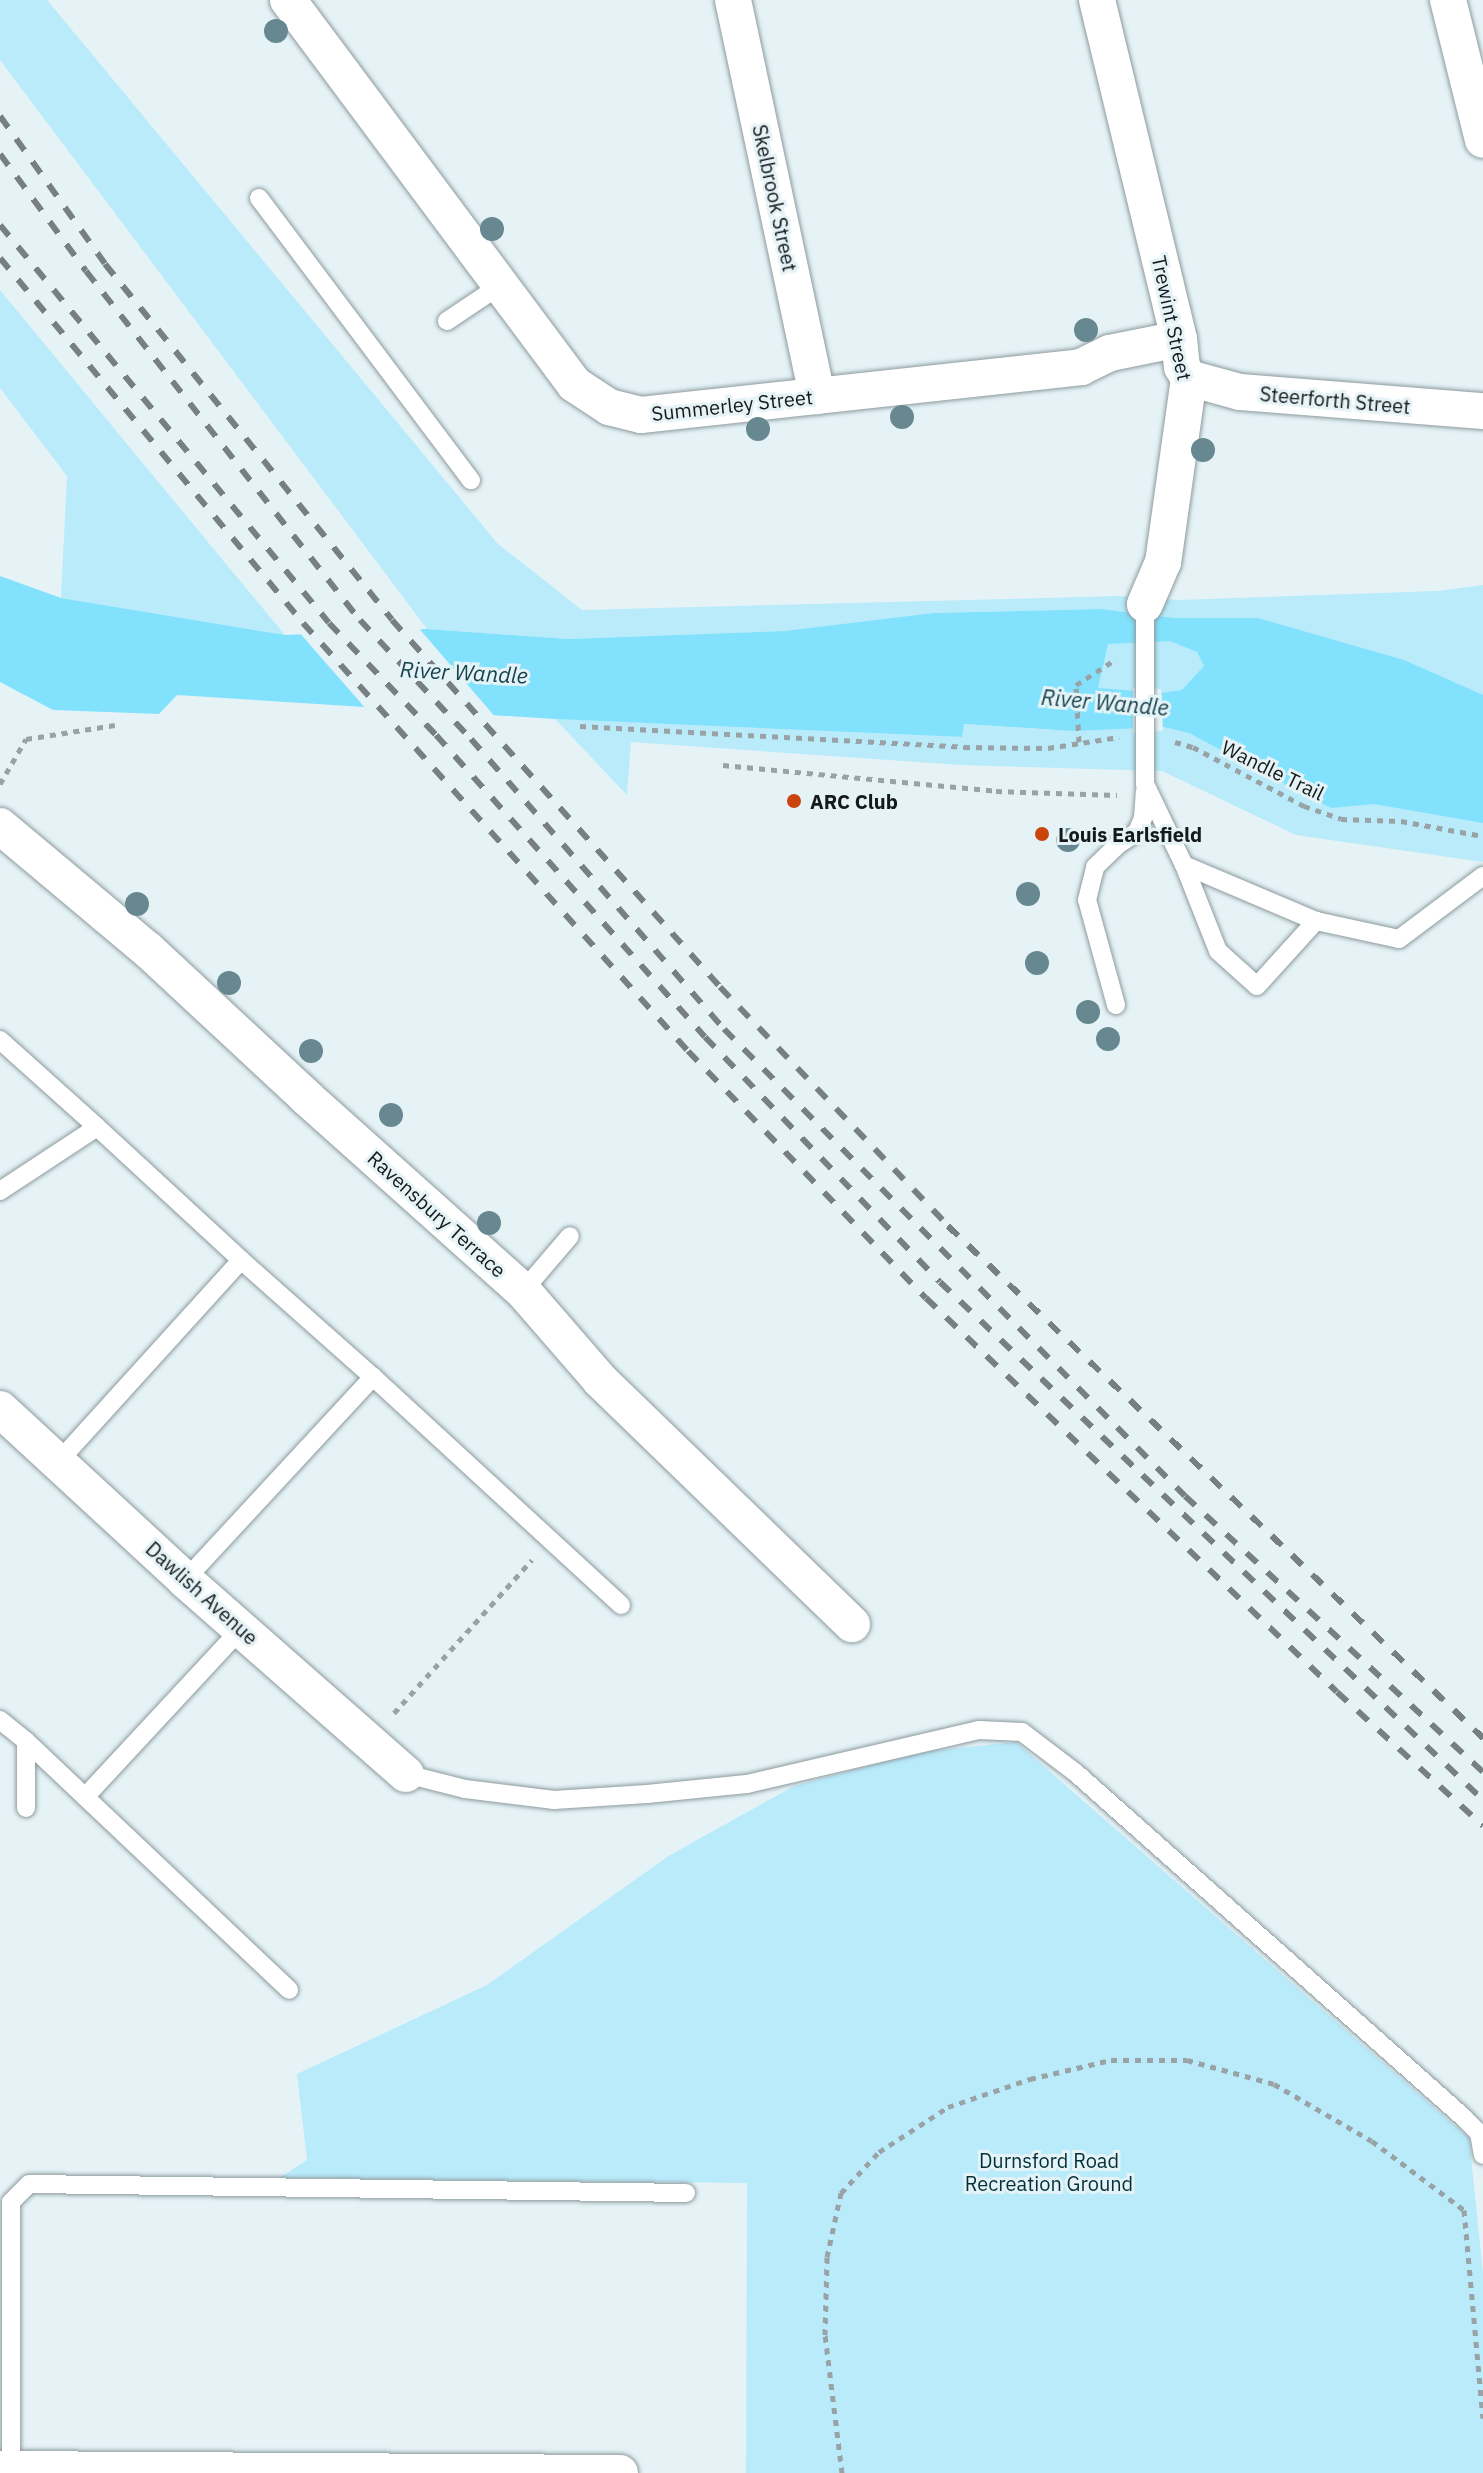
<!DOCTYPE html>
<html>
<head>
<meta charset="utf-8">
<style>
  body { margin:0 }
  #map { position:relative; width:1483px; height:2473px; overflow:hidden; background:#e5f3f7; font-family:"IBM Plex Sans",sans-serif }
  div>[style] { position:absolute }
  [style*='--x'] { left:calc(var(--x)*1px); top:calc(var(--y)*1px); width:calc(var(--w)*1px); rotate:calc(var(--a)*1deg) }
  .green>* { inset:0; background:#b9ebfa }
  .water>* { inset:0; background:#82e2fd }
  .pier>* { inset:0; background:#e5f3f7 }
  .path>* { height:5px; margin-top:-2.5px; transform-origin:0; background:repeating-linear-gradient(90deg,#99a3a6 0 6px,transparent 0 12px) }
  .roads { filter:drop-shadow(0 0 2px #8d9a9e) drop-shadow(0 0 2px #8d9a9e) }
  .lane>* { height:18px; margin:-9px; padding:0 9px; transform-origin:9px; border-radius:9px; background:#fff }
  .street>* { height:36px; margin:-18px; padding:0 18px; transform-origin:18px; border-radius:18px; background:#fff }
  .rail>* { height:6px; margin-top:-3px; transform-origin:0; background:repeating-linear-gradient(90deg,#777f82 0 14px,transparent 0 28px) }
  .trees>* { width:24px; height:24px; margin:-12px; border-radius:50%; background:#678890 }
  .dots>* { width:22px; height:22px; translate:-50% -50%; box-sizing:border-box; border:4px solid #e5f3f7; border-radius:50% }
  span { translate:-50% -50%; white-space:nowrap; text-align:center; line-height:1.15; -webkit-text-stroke:6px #e5f3f7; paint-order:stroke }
  .street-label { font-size:20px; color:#15191b }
  .poi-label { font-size:20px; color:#15191b; font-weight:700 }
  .left { translate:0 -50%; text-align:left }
  .park-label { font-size:20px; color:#00313b }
  .water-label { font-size:22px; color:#17434e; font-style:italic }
</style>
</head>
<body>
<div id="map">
  <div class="green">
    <div style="clip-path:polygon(0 0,47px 0,498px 544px,582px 610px,1119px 596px,1178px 600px,1438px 591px,1483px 585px,1483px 862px,1296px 835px,1162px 771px,961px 765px,631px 742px,627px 795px,555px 719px,961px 737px,963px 724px,1054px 730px,1100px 609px,933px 613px,784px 631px,568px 639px,427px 629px,0 60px)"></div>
    <div style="clip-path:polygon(0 290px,221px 558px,285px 635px,61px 598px,67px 476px,0 388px)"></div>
    <div style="clip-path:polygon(1016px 1742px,1469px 2138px,1483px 2273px,1483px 2473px,746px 2473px,747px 2183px,279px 2178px,307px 2160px,297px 2074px,487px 1985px,670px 1855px,794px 1786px,920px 1752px)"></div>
  </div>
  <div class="water">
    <div style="clip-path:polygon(evenodd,0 576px,61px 598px,285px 635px,427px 629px,568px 639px,784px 631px,933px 613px,1100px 609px,1174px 618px,1258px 618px,1404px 660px,1483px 695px,1483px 823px,1374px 804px,1331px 808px,1189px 733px,1164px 727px,1073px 731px,964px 724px,962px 737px,555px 719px,177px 695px,159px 714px,53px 710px,0 682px,0 576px,1170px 641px,1197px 652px,1204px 666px,1182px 690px,1161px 693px,1098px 688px,1108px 644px,1170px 641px)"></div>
  </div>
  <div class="pier">
    <div style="clip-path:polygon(416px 625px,497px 719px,367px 710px,298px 631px)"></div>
    <div style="clip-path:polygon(1133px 687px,1161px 689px,1163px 731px,1133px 733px)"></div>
  </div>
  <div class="path">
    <div style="--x:580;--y:726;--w:385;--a:3.1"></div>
    <div style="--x:964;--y:747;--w:84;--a:0.7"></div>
    <div style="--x:1048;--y:748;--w:72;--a:-8.8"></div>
    <div style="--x:1079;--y:742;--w:57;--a:-93"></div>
    <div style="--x:1076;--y:685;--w:48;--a:-33"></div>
    <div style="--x:1175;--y:742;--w:19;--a:16"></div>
    <div style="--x:1193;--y:747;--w:126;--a:28"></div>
    <div style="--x:1304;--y:806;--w:39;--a:19"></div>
    <div style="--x:1341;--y:819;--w:60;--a:1.9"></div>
    <div style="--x:1401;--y:821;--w:83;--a:10.4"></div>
    <div style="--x:723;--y:765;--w:274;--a:5.4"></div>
    <div style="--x:996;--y:791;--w:121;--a:1.9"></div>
    <div style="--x:0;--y:784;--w:52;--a:-60"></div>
    <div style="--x:26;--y:739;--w:90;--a:-8.9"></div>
    <div style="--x:394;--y:1713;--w:206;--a:-48"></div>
    <div style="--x:842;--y:2473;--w:139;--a:-97"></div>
    <div style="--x:825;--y:2335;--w:78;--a:-88.5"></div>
    <div style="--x:827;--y:2257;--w:66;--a:-77.7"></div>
    <div style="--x:841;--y:2193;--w:56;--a:-47.2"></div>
    <div style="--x:879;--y:2152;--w:82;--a:-33.1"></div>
    <div style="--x:948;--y:2107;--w:87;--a:-18.9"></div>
    <div style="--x:1030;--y:2079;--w:83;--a:-13.2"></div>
    <div style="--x:1111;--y:2060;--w:76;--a:0"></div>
    <div style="--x:1187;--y:2060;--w:90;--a:15.4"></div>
    <div style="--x:1274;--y:2084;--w:113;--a:30.2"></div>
    <div style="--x:1372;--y:2141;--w:115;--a:36.9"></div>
    <div style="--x:1464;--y:2210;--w:209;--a:84.8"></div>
  </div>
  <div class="roads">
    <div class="lane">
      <div style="--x:259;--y:198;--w:353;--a:53.1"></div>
      <div style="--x:447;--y:321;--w:63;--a:-33.9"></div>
      <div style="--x:1145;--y:604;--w:180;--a:90"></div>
      <div style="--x:1145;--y:784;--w:90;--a:64.3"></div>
      <div style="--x:1184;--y:865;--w:92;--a:68.4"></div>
      <div style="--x:1218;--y:951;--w:52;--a:41.9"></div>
      <div style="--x:1257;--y:986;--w:88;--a:-47.8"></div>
      <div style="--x:1184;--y:865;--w:143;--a:23"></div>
      <div style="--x:1316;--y:921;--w:85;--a:12.2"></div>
      <div style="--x:1399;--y:939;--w:105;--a:-36.9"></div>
      <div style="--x:1116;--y:1005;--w:109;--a:-105.4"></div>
      <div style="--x:1087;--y:900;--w:34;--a:-76"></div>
      <div style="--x:1095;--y:867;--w:33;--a:-44"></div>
      <div style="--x:1119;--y:844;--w:22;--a:-34"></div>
      <div style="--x:1137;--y:832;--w:15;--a:-67"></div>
      <div style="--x:1143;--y:818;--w:27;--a:-86"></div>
      <div style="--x:0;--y:1040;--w:130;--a:41.9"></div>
      <div style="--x:0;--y:1191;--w:116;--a:-33.4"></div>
      <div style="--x:97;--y:1127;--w:196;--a:42.7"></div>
      <div style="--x:523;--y:1291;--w:72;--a:-49.5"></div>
      <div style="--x:59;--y:1461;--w:271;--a:-47.8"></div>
      <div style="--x:241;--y:1260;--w:176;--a:41.6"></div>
      <div style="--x:185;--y:1580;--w:277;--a:-47.2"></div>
      <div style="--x:373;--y:1377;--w:337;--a:42.6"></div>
      <div style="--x:0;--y:1720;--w:33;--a:39"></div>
      <div style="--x:26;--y:1741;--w:67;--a:90"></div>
      <div style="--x:26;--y:1741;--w:362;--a:43.4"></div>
      <div style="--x:406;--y:1774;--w:61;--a:14.3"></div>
      <div style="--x:465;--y:1789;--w:90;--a:7"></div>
      <div style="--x:554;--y:1800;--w:93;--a:-3.7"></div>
      <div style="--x:647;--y:1794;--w:100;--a:-5.7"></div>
      <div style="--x:747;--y:1784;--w:238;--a:-13.1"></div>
      <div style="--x:979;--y:1730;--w:43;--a:2.7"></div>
      <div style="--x:1022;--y:1732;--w:68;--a:37.2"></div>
      <div style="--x:1076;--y:1773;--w:518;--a:41.63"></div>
      <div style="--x:1463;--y:2117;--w:23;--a:45"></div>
      <div style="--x:1479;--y:2133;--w:22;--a:80"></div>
      <div style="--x:85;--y:1797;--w:229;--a:-47.1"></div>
      <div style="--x:11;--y:2472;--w:270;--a:-90"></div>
      <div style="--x:11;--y:2202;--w:25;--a:-45"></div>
      <div style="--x:29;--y:2184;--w:657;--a:0.78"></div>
    </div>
    <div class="street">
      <div style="--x:288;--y:0;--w:479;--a:53.3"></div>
      <div style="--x:574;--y:384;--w:42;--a:33.3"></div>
      <div style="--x:609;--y:407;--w:33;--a:14"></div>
      <div style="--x:641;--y:415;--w:443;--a:-6.2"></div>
      <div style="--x:1081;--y:367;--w:32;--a:-26"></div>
      <div style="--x:1110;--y:353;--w:70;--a:-11.5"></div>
      <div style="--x:733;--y:0;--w:405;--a:78"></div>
      <div style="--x:1097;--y:0;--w:349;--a:76.4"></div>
      <div style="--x:1179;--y:339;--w:28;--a:84"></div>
      <div style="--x:1182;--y:367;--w:13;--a:58"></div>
      <div style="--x:1189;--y:378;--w:186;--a:98"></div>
      <div style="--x:1163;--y:562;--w:46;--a:113.2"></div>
      <div style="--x:1448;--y:0;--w:144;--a:76"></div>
      <div style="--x:1189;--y:378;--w:53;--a:15.4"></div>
      <div style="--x:1240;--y:392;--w:244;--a:4.5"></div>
      <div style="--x:0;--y:826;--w:193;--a:40"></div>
      <div style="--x:148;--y:950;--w:216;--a:42.9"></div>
      <div style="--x:306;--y:1097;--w:291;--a:41.8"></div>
      <div style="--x:523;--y:1291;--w:118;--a:49.1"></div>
      <div style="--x:600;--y:1380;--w:351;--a:44.1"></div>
      <div style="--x:0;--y:1409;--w:252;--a:42.7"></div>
      <div style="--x:185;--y:1580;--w:294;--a:41.3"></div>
      <div style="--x:0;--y:2469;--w:620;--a:0.37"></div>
    </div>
  </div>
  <div class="rail">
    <div style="--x:0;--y:116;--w:181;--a:54.6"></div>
    <div style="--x:105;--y:264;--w:457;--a:51.1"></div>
    <div style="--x:392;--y:620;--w:492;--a:48.2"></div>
    <div style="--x:720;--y:987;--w:330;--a:46.3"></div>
    <div style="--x:948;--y:1226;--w:741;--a:43.74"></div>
    <div style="--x:0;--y:154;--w:145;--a:53.7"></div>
    <div style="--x:86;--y:271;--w:444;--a:51.9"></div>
    <div style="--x:360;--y:620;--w:163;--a:47"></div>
    <div style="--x:471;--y:739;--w:385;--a:48.9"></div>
    <div style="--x:724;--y:1029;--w:656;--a:45.37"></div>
    <div style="--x:1185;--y:1496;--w:406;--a:42.8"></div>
    <div style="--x:0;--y:225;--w:516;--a:50.42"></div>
    <div style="--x:329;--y:623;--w:155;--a:46.3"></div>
    <div style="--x:436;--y:735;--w:404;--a:48.3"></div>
    <div style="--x:705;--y:1037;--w:339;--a:46.2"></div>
    <div style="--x:940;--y:1282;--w:750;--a:43.65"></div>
    <div style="--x:0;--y:258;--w:474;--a:50.3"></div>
    <div style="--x:303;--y:623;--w:576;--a:48.03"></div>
    <div style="--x:688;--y:1051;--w:343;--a:46.1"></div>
    <div style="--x:926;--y:1298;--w:569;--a:43.79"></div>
    <div style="--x:1337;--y:1692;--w:198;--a:42.5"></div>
  </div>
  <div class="trees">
    <div style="left:276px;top:31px"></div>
    <div style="left:492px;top:229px"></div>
    <div style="left:1086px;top:330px"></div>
    <div style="left:902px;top:417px"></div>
    <div style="left:758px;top:429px"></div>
    <div style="left:1203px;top:450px"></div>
    <div style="left:1068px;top:840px"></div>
    <div style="left:1028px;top:894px"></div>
    <div style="left:137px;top:904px"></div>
    <div style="left:1037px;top:963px"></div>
    <div style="left:229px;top:983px"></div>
    <div style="left:1088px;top:1012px"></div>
    <div style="left:1108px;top:1039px"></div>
    <div style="left:311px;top:1051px"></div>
    <div style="left:391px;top:1115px"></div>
    <div style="left:489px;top:1223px"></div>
  </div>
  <div class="dots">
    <div style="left:794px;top:801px;background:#cb440c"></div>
    <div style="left:1042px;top:834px;background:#cb440c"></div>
  </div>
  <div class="street-label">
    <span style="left:775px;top:198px;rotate:78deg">Skelbrook Street</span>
    <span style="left:1172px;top:318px;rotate:78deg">Trewint Street</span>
    <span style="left:1335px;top:400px;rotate:5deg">Steerforth Street</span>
    <span style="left:732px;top:405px;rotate:-6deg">Summerley Street</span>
    <span style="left:1273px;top:770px;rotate:26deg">Wandle Trail</span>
    <span style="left:437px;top:1214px;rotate:42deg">Ravensbury Terrace</span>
    <span style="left:202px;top:1593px;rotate:42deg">Dawlish Avenue</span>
  </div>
  <div class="poi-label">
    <span class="left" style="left:810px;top:801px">ARC Club</span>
    <span class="left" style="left:1058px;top:834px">Louis Earlsfield</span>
  </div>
  <div class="park-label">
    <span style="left:1049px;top:2172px">Durnsford Road<br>Recreation Ground</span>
  </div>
  <div class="water-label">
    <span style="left:464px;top:672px;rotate:3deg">River Wandle</span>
    <span style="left:1105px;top:702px;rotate:5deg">River Wandle</span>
  </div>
</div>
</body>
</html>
